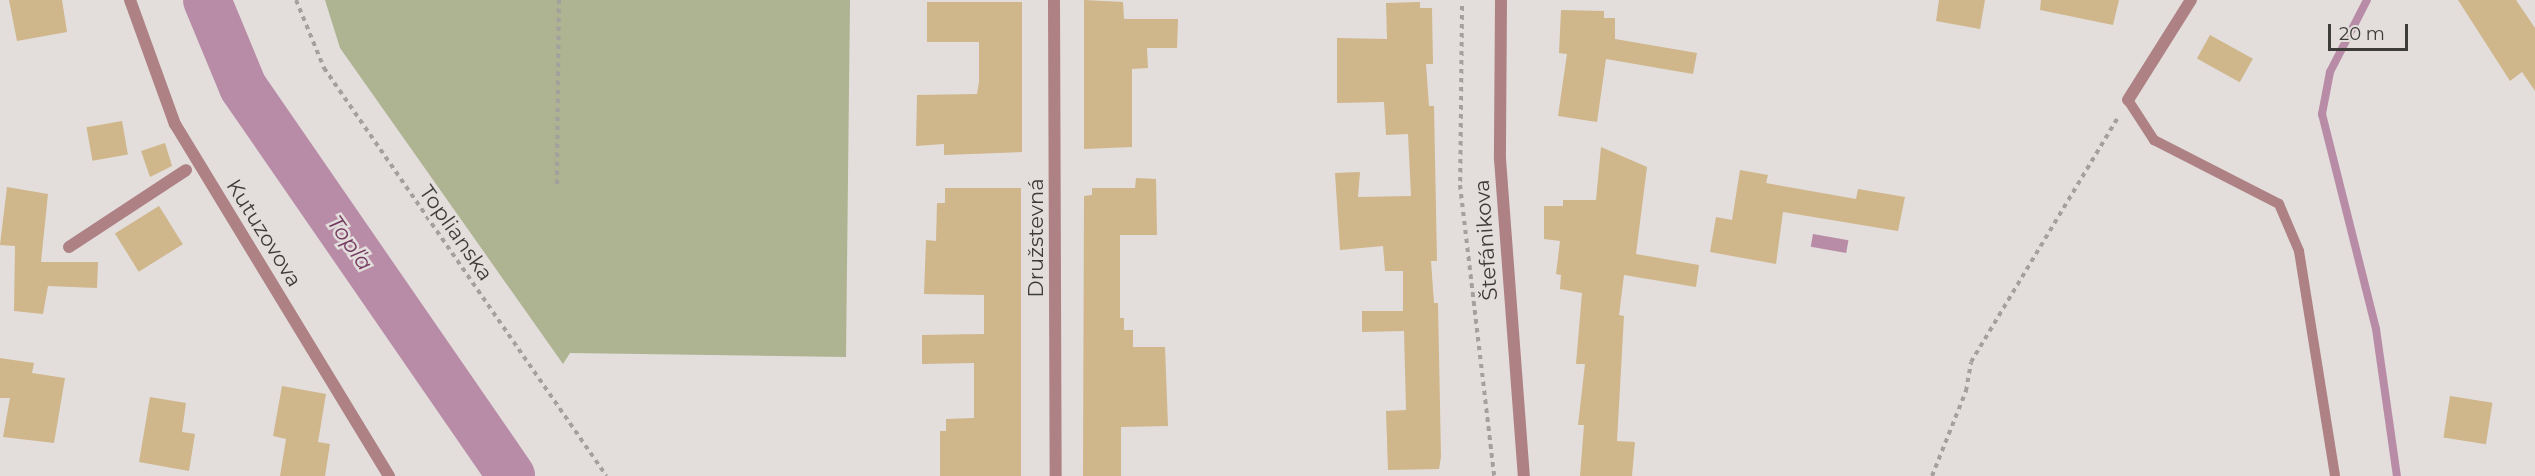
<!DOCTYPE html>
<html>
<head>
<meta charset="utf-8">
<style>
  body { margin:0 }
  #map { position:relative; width:2535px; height:476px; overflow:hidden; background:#e3dedb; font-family:Montserrat,sans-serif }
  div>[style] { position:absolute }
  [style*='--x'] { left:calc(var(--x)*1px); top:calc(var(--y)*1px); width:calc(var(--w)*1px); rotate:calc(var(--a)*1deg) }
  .green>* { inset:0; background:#aeb391 }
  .water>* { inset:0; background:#b88ca7; transform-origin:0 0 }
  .stream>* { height:8px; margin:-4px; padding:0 4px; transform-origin:4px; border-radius:4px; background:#b88ca7 }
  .river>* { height:48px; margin:-24px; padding:0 24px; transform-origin:24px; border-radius:24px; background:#b88ca7 }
  .building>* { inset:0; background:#cfb68b; transform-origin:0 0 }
  .path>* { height:4px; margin-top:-2px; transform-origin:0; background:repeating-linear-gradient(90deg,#a3a09d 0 4.5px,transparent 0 9px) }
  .service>* { height:10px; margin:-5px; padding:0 5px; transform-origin:5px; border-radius:5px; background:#ae8184 }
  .minor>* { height:12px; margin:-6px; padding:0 6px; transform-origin:6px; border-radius:6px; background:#ae8184 }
  .tertiary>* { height:12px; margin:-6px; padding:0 6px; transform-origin:6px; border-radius:6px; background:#ae8184 }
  span { translate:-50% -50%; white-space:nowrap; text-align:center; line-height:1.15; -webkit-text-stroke:5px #e3dedb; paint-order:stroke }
  .street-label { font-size:21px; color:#3e3c3b }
  .water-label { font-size:22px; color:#753c62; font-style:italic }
  .scale { position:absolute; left:2328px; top:24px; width:80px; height:27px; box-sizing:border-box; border:3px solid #3e3c3b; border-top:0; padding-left:8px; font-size:18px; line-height:21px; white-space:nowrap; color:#3e3c3b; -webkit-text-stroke:4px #e3dedb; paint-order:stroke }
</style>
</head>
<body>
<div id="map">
  <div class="green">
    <div style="clip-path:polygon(325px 0,850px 0,846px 357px,570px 353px,563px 364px,340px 48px)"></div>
  </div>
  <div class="water">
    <div style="left:1813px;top:234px;width:36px;height:13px;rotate:10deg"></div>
  </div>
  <div class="stream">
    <div style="--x:2367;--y:0;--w:81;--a:117.2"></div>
    <div style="--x:2330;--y:72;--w:43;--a:100.8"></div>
    <div style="--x:2322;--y:114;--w:222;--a:75.9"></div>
    <div style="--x:2376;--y:329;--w:148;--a:81.9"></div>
  </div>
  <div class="river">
    <div style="--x:207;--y:0;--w:94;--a:67.5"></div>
    <div style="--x:243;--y:87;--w:472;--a:55.4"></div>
  </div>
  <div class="building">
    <div style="clip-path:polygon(9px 0,62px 0,67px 32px,17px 41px)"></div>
    <div style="clip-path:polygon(1084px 0,1123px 2px,1124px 19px,1178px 19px,1177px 48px,1147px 48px,1148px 68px,1132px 69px,1132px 147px,1084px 149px)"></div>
    <div style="clip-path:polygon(1939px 0,1985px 0,1980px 29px,1936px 21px)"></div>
    <div style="clip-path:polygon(2041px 0,2119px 0,2113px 25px,2040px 10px)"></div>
    <div style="clip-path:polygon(2458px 0,2516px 0,2535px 28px,2535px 91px,2522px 72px,2510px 81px)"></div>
    <div style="clip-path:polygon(927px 2px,1022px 2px,1022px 152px,944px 155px,944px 144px,916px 146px,917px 95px,977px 94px,979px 82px,979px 42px,927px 42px)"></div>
    <div style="clip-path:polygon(1420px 2px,1420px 8px,1432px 8px,1433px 64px,1426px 64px,1429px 106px,1434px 106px,1437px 261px,1431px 261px,1434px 303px,1438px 303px,1441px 457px,1439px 469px,1388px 470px,1386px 411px,1406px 410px,1404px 331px,1362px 332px,1362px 311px,1403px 311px,1403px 271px,1385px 271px,1383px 246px,1340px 250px,1335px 173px,1360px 172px,1358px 197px,1411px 196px,1408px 134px,1386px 135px,1384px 102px,1337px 103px,1337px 38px,1387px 39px,1386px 3px)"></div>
    <div style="clip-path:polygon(1561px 10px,1604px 11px,1604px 18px,1615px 18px,1615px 39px,1697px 53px,1693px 74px,1606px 59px,1597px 122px,1558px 116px,1567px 54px,1559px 53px)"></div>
    <div style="left:2210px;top:35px;width:49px;height:27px;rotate:29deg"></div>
    <div style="left:122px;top:121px;width:34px;height:36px;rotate:80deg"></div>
    <div style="clip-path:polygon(165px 143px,172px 166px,150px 177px,141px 151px)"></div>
    <div style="clip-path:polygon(1601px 147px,1647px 167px,1636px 254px,1699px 265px,1696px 287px,1624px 275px,1619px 315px,1624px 316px,1617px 441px,1635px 442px,1632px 476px,1580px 476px,1584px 425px,1578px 425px,1585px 364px,1576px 364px,1582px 293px,1560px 289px,1561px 275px,1556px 274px,1560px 241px,1544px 239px,1544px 206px,1563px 206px,1563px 200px,1596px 200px)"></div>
    <div style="clip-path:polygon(1740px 170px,1768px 175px,1766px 183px,1856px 199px,1858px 189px,1905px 197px,1898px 231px,1783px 212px,1776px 264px,1710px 252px,1716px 217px,1732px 220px)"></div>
    <div style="clip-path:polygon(1136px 178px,1156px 179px,1157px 235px,1120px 235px,1120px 318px,1124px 318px,1124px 330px,1133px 330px,1133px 347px,1165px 347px,1168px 426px,1121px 427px,1121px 476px,1083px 476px,1084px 196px,1092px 195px,1092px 188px,1135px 188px)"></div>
    <div style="clip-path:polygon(7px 187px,48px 194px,41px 262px,98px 262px,97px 288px,48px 286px,43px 314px,14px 311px,15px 246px,0 245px)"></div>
    <div style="clip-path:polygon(945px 188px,1021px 188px,1021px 476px,940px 476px,940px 431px,946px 431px,946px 419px,974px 418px,974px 363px,922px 364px,922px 335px,984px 334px,984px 295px,924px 294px,926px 240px,936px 241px,937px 203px,945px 203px)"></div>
    <div style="left:159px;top:206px;width:45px;height:52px;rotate:58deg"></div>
    <div style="clip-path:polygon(0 358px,34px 363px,32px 373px,65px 378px,54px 443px,3px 437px,10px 398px,0 398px)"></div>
    <div style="clip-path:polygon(282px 386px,326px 394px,318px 442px,330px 444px,325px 476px,280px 476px,286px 439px,273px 436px)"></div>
    <div style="left:2450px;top:396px;width:43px;height:42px;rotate:9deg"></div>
    <div style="clip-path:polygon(150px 397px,186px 403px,182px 432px,195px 434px,189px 471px,139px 462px)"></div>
  </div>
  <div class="path">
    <div style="--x:296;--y:0;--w:74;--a:67.6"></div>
    <div style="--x:324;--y:68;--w:496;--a:55.3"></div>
    <div style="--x:1462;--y:6;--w:179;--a:90.6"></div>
    <div style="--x:1460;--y:185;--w:293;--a:83.3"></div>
    <div style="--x:557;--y:184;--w:184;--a:-89.4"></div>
    <div style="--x:1932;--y:476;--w:92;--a:-68.2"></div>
    <div style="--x:1966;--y:391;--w:29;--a:-80"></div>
    <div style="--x:1971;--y:362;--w:286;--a:-59"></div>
  </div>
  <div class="service">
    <div style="--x:2128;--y:100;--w:48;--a:57"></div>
    <div style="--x:2154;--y:140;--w:140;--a:27.1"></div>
    <div style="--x:2279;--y:204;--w:51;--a:66.9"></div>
    <div style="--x:2299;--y:251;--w:228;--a:80.9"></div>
  </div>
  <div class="minor">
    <div style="--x:130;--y:0;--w:132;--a:70.1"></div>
    <div style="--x:175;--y:124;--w:412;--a:58.7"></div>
    <div style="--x:1054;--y:0;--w:476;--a:89.8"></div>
    <div style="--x:2128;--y:100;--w:118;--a:-57.8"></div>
    <div style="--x:69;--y:247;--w:140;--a:-33.3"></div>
  </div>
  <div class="tertiary">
    <div style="--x:1501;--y:0;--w:159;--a:90.4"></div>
    <div style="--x:1500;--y:159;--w:318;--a:85.7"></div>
  </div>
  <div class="street-label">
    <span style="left:264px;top:233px;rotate:58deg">Kutuzovova</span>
    <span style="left:456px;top:233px;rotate:55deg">Toplianska</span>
    <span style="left:1036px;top:238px;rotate:-90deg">Družstevná</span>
    <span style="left:1486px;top:240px;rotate:-94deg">Štefánikova</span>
  </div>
  <div class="water-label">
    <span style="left:350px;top:243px;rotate:55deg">Topľa</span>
  </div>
  <div class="scale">20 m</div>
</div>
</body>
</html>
